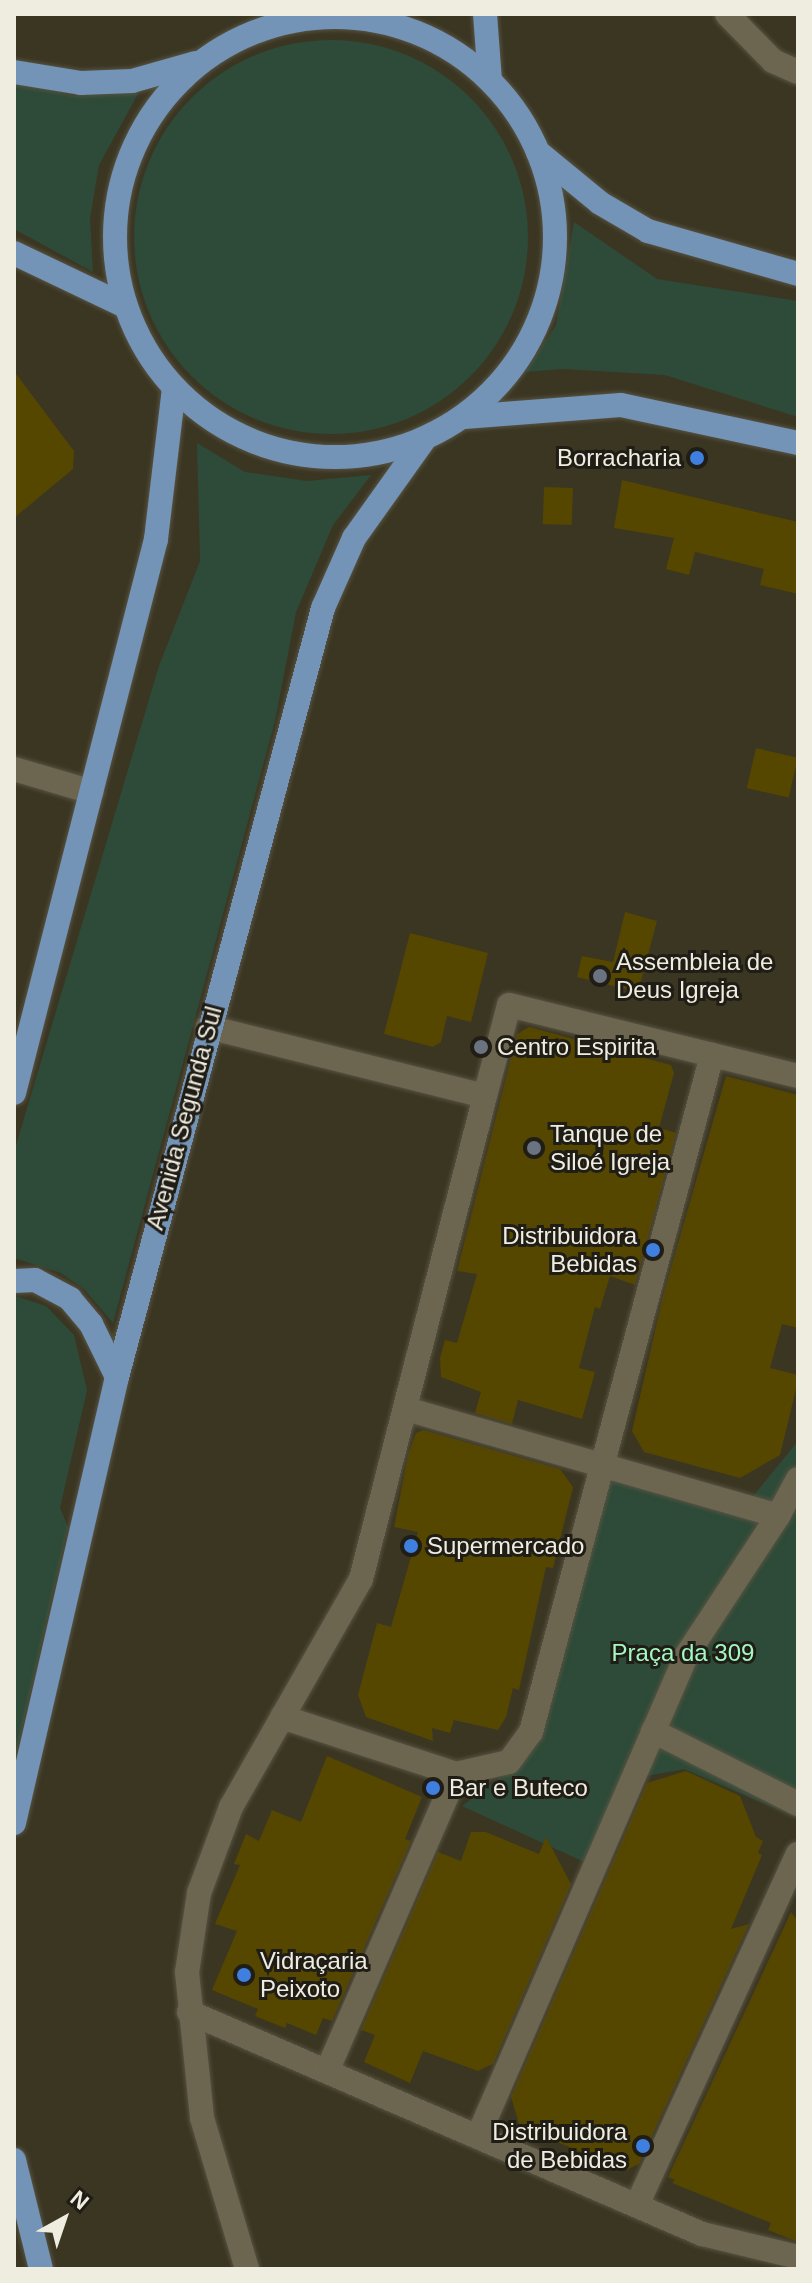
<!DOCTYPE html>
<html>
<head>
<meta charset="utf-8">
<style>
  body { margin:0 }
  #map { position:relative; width:812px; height:2283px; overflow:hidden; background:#3b3622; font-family:Arial,sans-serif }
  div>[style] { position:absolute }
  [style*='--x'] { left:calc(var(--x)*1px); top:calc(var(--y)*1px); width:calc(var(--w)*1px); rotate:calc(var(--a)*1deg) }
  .green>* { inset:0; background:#2d4b38 }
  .round { border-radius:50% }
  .building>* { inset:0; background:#554600; transform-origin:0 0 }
  .roads { filter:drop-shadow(0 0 2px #575342) drop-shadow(0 0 2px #575342) }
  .minor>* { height:24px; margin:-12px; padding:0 12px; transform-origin:12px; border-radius:12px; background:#6c6651 }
  .major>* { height:24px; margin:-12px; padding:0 12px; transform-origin:12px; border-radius:12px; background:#7394b6 }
  .major>.ring { margin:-12px; padding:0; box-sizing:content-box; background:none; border:24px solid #7394b6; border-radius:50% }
  .dots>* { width:22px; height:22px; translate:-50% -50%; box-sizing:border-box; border:4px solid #1f1d15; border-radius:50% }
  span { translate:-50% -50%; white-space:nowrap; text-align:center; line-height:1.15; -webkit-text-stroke:6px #1f1d15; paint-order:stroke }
  .poi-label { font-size:24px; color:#efece0 }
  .right { translate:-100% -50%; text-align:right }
  .left { translate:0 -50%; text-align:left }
  .street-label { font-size:24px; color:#efece0 }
  .park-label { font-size:24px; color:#a3f8c2 }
  .frame { position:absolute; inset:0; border:16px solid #efece0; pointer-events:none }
  .north { position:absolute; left:24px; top:2179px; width:80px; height:80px; -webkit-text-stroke:6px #1f1d15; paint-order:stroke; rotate:40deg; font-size:22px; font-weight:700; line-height:32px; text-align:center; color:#efece0 }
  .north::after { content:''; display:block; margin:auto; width:28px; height:36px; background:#efece0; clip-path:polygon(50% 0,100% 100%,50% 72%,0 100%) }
</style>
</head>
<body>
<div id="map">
  <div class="green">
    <div class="round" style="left:134px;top:40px;width:394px;height:394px"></div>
    <div style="clip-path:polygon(14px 81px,73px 96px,139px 92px,99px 165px,90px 218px,93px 272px,14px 229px)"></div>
    <div style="clip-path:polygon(574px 222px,657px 279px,798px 301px,798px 417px,665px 375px,563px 369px,525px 372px,556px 325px)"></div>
    <div style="clip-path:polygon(197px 443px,245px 472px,307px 481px,371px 475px,333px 525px,296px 612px,275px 721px,113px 1323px,85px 1290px,61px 1273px,14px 1258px,14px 1152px,159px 666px,200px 561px)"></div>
    <div style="clip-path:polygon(15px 1296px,46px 1306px,74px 1335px,87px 1390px,60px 1508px,68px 1527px,14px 1764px)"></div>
    <div style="clip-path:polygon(798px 1441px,798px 1818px,684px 1769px,626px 1780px,593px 1866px,462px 1806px,525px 1759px,613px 1472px,741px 1511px)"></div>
  </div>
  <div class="building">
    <div style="clip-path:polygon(14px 371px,74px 451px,73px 469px,14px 518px)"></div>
    <div style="clip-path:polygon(622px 480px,798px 522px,798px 594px,760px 585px,764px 569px,695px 552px,689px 575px,666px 569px,674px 538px,614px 528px)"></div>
    <div style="left:544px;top:487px;width:29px;height:37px;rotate:2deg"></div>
    <div style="left:756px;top:748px;width:43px;height:41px;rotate:13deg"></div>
    <div style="clip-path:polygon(625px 912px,657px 921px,638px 992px,577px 977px,582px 956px,613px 962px)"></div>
    <div style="clip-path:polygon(410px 933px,488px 953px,471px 1022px,447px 1016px,441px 1042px,433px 1047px,384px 1034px)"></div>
    <div style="clip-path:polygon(529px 1027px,671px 1065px,674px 1073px,659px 1128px,676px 1133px,635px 1285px,610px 1276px,600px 1309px,595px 1307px,579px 1368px,595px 1372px,582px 1419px,518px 1400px,512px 1424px,475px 1413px,481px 1392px,441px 1377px,440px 1358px,445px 1340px,457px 1343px,477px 1274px,457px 1271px,517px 1034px)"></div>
    <div style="clip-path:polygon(726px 1076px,798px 1095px,798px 1328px,782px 1324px,770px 1368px,798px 1375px,798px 1381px,780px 1455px,740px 1478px,644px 1452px,632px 1431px,663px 1296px)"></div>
    <div style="clip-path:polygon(423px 1430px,560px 1469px,573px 1487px,553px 1568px,546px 1567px,519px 1690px,513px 1688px,506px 1717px,498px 1730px,454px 1720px,450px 1733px,432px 1728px,433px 1741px,366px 1717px,358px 1695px,377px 1623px,391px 1627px,418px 1532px,394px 1527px,408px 1455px,416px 1433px)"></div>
    <div style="clip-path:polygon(327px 1756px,422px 1797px,405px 1839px,411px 1841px,332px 2021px,323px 2018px,316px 2035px,287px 2023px,285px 2028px,255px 2016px,258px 2009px,212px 1990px,237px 1931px,215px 1924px,240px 1865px,234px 1864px,246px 1834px,259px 1841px,272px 1810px,301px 1822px)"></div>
    <div style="clip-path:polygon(686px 1771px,740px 1796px,756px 1837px,763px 1841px,758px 1853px,762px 1855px,731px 1929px,749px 1924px,639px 2164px,626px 2170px,520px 2127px,511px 2097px,647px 1783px)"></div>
    <div style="clip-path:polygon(471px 1832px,486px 1832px,539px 1854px,546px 1837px,571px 1884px,493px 2064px,478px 2071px,423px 2051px,410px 2083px,364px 2062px,375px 2035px,361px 2030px,438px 1852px,461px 1861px)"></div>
    <div style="clip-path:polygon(791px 1912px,798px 1921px,798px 2242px,768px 2230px,771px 2223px,672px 2183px,675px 2180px,668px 2177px)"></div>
  </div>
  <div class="roads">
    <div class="minor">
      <div style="--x:727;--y:14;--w:66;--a:45.6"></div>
      <div style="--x:773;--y:61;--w:27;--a:24"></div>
      <div style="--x:14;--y:769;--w:81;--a:16.4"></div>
      <div style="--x:208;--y:1027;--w:285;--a:14"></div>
      <div style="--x:485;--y:1096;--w:499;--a:104.4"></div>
      <div style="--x:361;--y:1579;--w:262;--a:119.7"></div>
      <div style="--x:231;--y:1807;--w:92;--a:110.4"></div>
      <div style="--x:199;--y:1893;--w:80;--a:98.6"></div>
      <div style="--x:187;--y:1972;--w:147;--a:84.1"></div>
      <div style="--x:202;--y:2118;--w:158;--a:73.4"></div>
      <div style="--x:485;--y:1096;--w:94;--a:-75.2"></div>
      <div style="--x:509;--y:1005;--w:298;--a:13.8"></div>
      <div style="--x:406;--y:1409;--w:387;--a:16"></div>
      <div style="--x:778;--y:1516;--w:42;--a:-61.6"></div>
      <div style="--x:282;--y:1717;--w:183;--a:18.1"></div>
      <div style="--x:653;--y:1731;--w:162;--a:26.7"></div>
      <div style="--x:189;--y:2012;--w:559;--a:23.4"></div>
      <div style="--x:702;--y:2234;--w:99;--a:13.5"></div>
      <div style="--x:328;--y:2069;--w:322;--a:-66.5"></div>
      <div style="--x:456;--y:1774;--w:54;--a:-12.8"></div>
      <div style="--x:509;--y:1762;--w:37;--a:-54"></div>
      <div style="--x:531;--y:1732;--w:701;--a:-75.03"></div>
      <div style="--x:479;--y:2134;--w:521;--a:-66.58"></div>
      <div style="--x:686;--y:1656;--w:168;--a:-56.7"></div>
      <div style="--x:637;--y:2205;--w:386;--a:-65.4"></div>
    </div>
    <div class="major">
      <div style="--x:485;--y:14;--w:66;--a:85.7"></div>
      <div class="ring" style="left:115px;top:17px;width:416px;height:416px"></div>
      <div style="--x:14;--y:72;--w:68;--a:9.3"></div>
      <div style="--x:81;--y:83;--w:51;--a:-2.2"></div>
      <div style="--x:132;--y:81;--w:66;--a:-15.9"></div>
      <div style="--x:538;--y:152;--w:80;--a:39.4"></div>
      <div style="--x:600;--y:203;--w:56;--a:30.3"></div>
      <div style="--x:648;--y:231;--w:156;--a:16"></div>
      <div style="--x:14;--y:253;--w:123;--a:25.5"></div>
      <div style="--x:464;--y:417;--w:157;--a:-4.4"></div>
      <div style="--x:621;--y:405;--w:181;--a:12.1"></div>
      <div style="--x:14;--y:1093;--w:572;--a:-75.62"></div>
      <div style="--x:156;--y:539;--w:152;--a:-83.2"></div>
      <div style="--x:14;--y:1281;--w:21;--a:-3"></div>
      <div style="--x:35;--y:1280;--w:40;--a:28"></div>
      <div style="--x:70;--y:1299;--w:33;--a:50"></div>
      <div style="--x:91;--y:1324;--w:59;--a:63.9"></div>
      <div style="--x:14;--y:1823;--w:458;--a:-77"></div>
      <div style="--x:117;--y:1377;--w:796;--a:-75"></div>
      <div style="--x:323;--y:608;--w:77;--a:-66.1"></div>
      <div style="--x:354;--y:538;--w:120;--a:-54.5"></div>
      <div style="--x:14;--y:2160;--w:112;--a:76.1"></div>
    </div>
  </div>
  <div class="dots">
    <div style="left:697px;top:458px;background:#3f7fe0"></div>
    <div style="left:600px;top:976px;background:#6b7280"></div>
    <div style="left:481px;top:1047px;background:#6b7280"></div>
    <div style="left:534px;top:1148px;background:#6b7280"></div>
    <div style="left:653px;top:1250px;background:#3f7fe0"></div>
    <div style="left:411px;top:1546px;background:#3f7fe0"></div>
    <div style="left:433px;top:1788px;background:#3f7fe0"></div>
    <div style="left:244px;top:1975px;background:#3f7fe0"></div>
    <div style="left:643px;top:2146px;background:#3f7fe0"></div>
  </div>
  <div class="poi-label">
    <span class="right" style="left:681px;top:458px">Borracharia</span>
    <span class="left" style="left:616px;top:976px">Assembleia de<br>Deus Igreja</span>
    <span class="left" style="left:497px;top:1047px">Centro Espirita</span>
    <span class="left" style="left:550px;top:1148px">Tanque de<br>Siloé Igreja</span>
    <span class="right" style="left:637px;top:1250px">Distribuidora<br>Bebidas</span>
    <span class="left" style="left:427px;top:1546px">Supermercado</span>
    <span class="left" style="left:449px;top:1788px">Bar e Buteco</span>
    <span class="left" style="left:260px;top:1975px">Vidraçaria<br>Peixoto</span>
    <span class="right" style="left:627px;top:2146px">Distribuidora<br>de Bebidas</span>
  </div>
  <div class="street-label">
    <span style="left:184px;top:1118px;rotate:-75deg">Avenida Segunda Sul</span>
  </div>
  <div class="park-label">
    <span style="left:683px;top:1653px">Praça da 309</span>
  </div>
  <div class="frame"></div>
  <div class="north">N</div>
</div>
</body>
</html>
